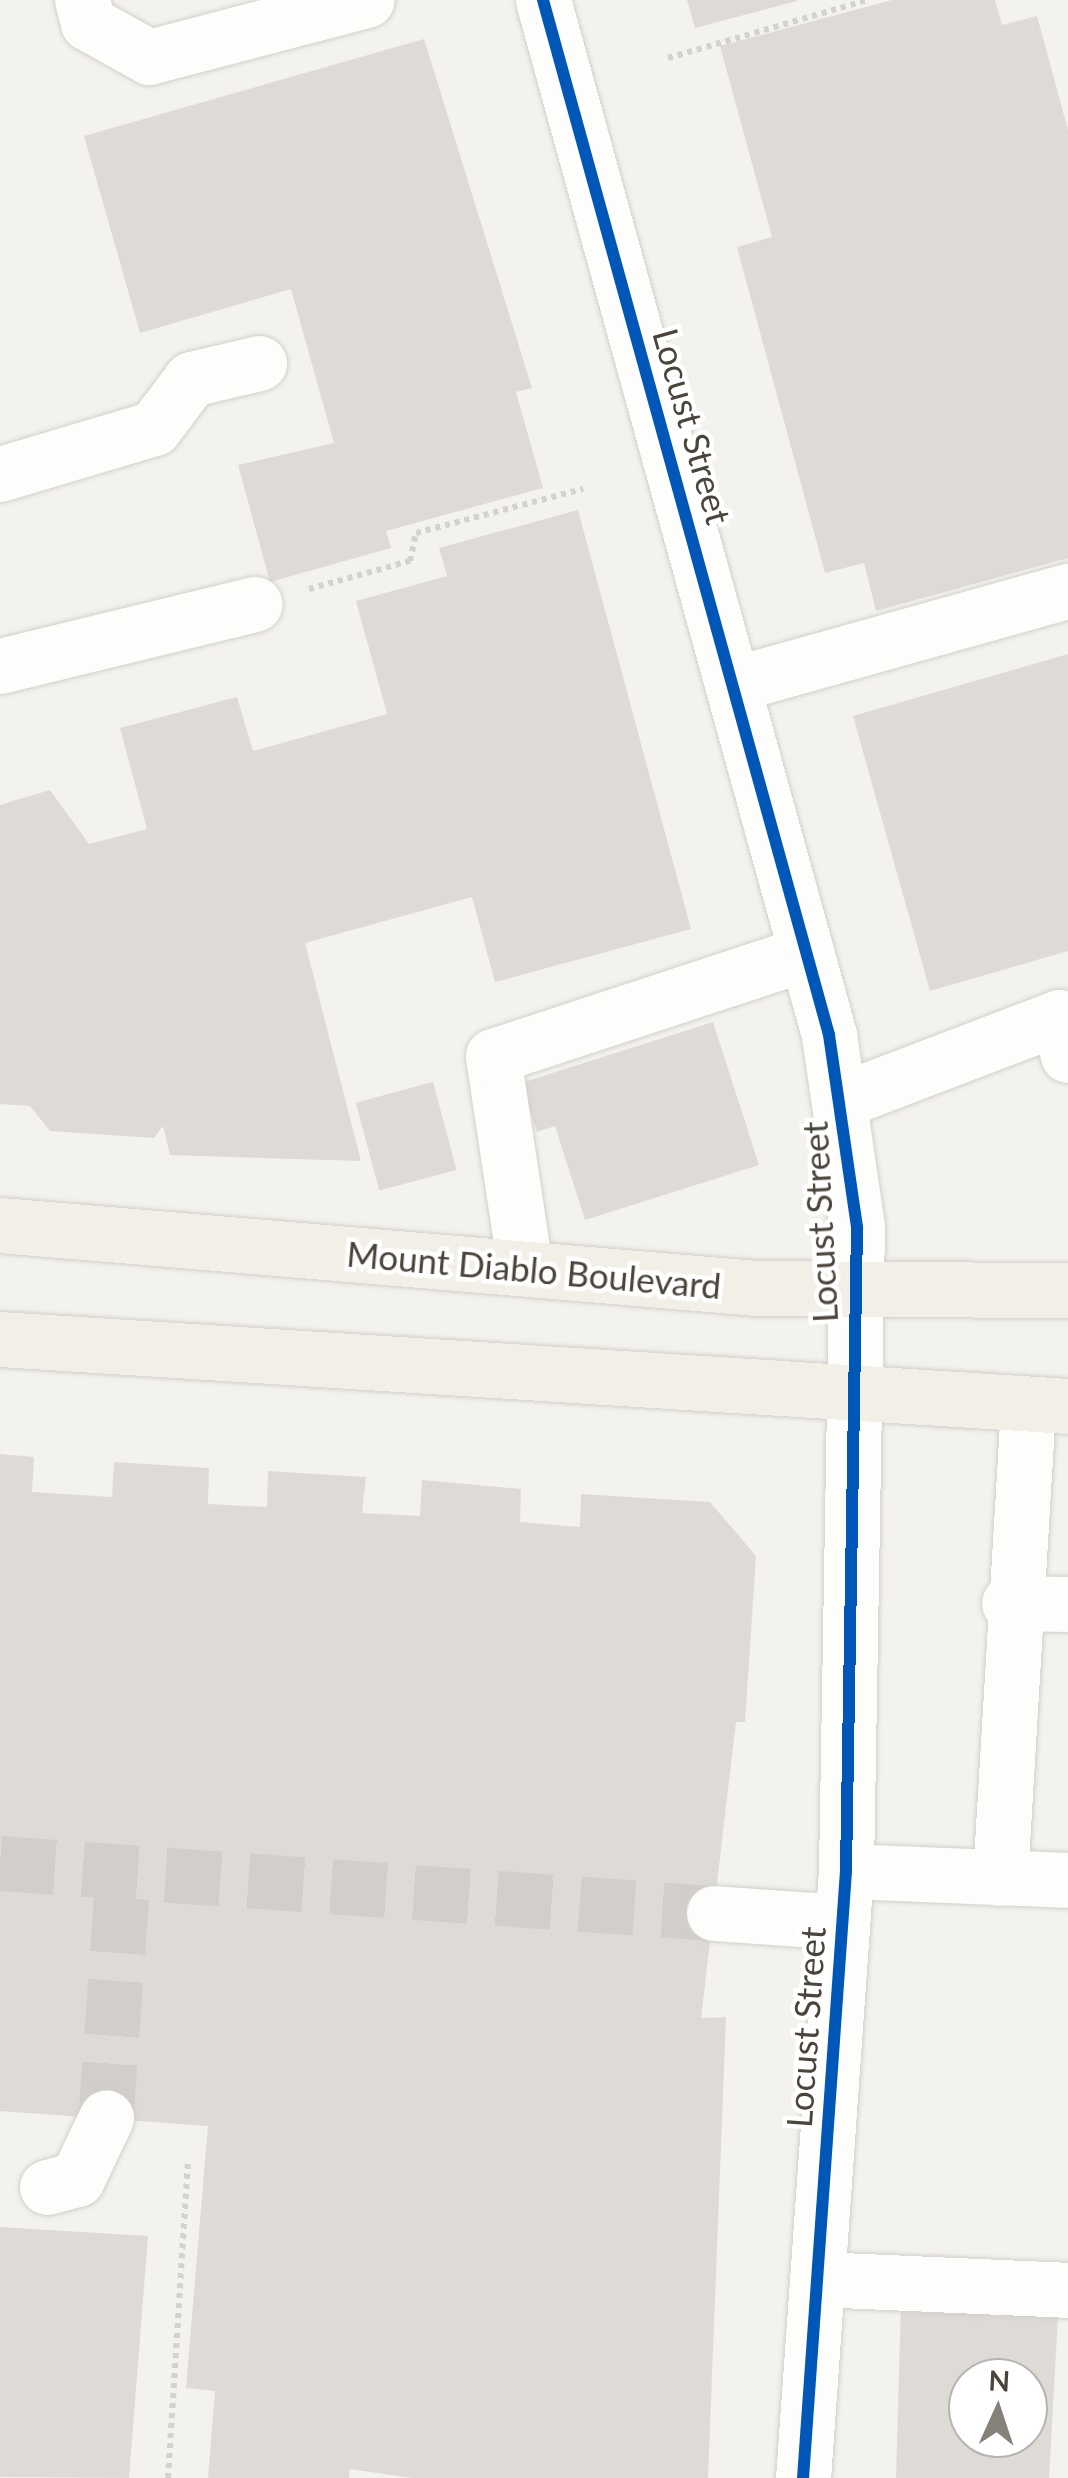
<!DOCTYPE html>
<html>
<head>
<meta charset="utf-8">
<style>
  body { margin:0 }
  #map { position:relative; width:1068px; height:2478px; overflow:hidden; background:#f4f2ee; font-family:Lato,sans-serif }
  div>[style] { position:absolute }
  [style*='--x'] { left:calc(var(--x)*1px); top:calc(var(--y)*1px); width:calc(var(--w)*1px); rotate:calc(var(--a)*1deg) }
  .building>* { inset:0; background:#dedbd6; transform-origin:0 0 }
  .minor-tunnel>* { height:55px; margin-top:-27.5px; transform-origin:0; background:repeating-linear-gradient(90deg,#d2cfca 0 55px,transparent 0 83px) }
  .path>* { height:6px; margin-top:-3px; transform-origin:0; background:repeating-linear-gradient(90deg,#d3d2cc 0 5px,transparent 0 10px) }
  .roads { filter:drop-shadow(0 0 2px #d2d0cb) drop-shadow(0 0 2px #d2d0cb) }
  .minor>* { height:55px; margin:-27.5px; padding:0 27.5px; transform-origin:27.5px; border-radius:27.5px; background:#fdfdfc }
  .major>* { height:55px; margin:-27.5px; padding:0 27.5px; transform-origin:27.5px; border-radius:27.5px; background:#f2efe6 }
  .cycleway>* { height:12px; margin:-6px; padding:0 6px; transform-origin:6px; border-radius:6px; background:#0057b8 }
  span { translate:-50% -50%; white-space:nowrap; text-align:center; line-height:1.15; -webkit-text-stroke:9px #fff; paint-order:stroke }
  .street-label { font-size:35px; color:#4b4439 }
  .north { position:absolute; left:948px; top:2358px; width:100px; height:100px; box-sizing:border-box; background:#fff; border:2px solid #b7b4b0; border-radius:50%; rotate:3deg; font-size:28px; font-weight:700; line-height:40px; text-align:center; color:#4b4439 }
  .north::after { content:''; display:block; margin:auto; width:35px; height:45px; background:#868178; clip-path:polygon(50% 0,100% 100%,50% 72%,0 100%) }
</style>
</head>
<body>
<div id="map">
  <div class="building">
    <div style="clip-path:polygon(687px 0,797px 0,797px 1px,695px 28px)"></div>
    <div style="clip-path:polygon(892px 0,995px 0,1002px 25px,1037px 16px,1068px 130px,1068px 558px,876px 611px,864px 563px,825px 573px,737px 247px,772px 237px,720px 46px)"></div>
    <div style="clip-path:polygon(424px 39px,532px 388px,516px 392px,543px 488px,386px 531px,391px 548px,270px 582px,238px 465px,334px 443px,291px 289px,140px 333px,84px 136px)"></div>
    <div style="clip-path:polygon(578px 510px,691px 929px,495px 982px,472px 897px,305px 943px,361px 1161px,170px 1155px,163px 1126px,154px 1138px,50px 1131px,30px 1106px,0 1104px,0 805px,50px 790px,89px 844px,147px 829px,120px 728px,237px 697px,253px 751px,387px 714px,356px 601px,447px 576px,439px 548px)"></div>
    <div style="clip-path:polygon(1068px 654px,1068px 951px,930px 991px,853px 716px)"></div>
    <div style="clip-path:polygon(713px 1022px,759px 1165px,585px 1220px,555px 1126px,537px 1132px,521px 1083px)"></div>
    <div style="left:433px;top:1082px;width:91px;height:80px;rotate:75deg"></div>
    <div style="clip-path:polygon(0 1454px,34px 1457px,32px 1492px,112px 1497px,114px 1462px,209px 1468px,208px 1504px,267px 1507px,268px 1471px,366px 1477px,362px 1513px,420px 1516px,422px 1480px,521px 1489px,520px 1522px,580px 1527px,581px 1494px,710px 1502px,756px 1556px,745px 1722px,736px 1722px,701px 2018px,726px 2017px,708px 2478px,412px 2478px,350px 2469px,349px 2478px,208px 2478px,215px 2391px,186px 2388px,208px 2126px,0 2111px)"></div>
    <div style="clip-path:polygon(0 2227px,148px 2236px,129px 2478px,0 2477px)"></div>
    <div style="clip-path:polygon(evenodd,901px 2302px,1058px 2316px,1049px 2478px,896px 2478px,901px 2302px,968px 2378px,1028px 2378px,1028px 2438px,968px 2438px,968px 2378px)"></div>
  </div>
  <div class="minor-tunnel">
    <div style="--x:0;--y:1863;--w:716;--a:4.01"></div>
    <div style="--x:106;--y:2118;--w:247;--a:-86"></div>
  </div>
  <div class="path">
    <div style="--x:668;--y:58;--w:208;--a:-16.2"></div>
    <div style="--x:309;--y:589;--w:105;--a:-15.5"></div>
    <div style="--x:410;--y:561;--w:29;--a:-78"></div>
    <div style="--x:416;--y:533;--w:173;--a:-14.8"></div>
    <div style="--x:168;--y:2478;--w:318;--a:-86.4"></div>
  </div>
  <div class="roads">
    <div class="minor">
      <div style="--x:82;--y:0;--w:24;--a:75"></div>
      <div style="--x:88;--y:23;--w:70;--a:29.1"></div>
      <div style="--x:149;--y:57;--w:225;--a:-14.7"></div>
      <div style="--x:543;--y:0;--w:1074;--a:74.55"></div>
      <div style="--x:829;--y:1035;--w:194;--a:81.7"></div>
      <div style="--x:857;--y:1227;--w:644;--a:90.98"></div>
      <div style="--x:846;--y:1871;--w:609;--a:94.05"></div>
      <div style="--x:0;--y:474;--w:161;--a:-16.6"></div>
      <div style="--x:154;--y:428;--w:61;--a:-52.9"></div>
      <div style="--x:191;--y:379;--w:70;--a:-13.2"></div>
      <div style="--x:0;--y:666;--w:262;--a:-13.7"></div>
      <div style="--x:734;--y:684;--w:347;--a:-15.6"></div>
      <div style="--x:842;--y:1100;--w:232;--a:-20.9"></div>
      <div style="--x:1059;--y:1017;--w:39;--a:77"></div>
      <div style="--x:525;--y:1268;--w:214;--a:-98.6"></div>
      <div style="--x:493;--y:1056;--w:330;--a:-18.2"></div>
      <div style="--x:1009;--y:1603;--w:59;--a:1"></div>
      <div style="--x:846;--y:1871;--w:222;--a:2.3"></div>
      <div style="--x:1000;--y:1878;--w:475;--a:-86.6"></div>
      <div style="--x:714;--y:1913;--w:128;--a:4"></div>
      <div style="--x:47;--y:2187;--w:31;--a:-15"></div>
      <div style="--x:77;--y:2179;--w:68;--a:-64.6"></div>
      <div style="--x:818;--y:2279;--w:250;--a:2.5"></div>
    </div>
    <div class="major">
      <div style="--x:0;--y:1225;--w:759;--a:4.76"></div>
      <div style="--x:756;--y:1288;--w:312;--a:0.4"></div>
      <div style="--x:0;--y:1339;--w:1070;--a:3.59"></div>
    </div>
  </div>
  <div class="cycleway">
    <div style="--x:543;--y:0;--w:1074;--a:74.55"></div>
    <div style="--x:829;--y:1035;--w:194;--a:81.7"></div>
    <div style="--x:857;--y:1227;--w:644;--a:90.98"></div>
    <div style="--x:846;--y:1871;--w:609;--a:94.05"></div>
  </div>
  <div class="street-label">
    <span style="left:693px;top:426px;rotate:74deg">Locust Street</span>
    <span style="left:819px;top:1222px;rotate:-93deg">Locust Street</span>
    <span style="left:534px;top:1269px;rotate:5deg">Mount Diablo Boulevard</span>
    <span style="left:805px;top:2027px;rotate:-86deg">Locust Street</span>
  </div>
  <div class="north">N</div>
</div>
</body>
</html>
